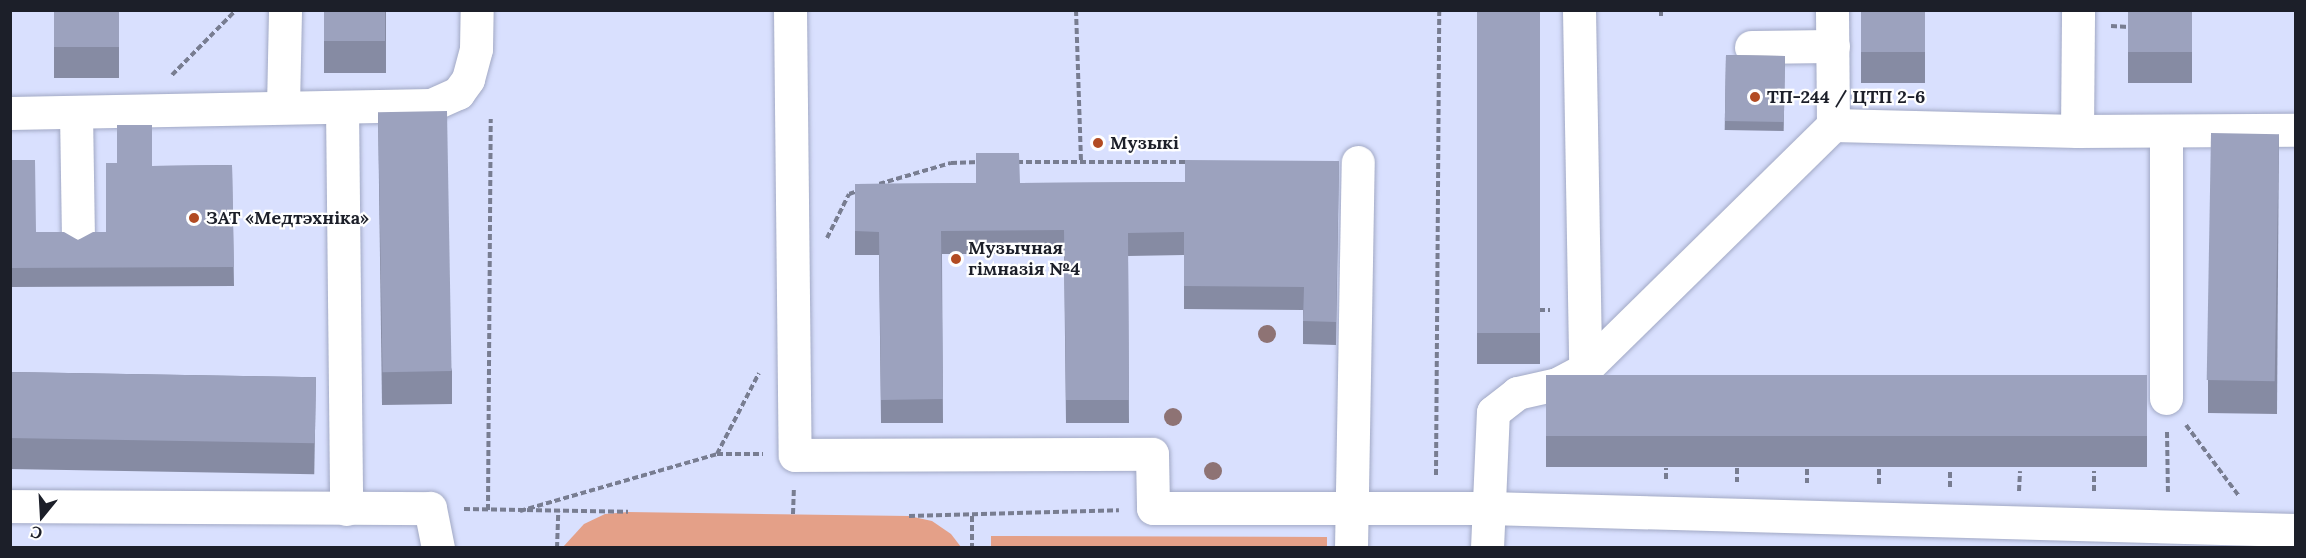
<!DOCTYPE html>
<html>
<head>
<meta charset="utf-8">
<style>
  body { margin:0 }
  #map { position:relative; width:2306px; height:558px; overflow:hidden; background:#d9e0fe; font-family:Lora,serif }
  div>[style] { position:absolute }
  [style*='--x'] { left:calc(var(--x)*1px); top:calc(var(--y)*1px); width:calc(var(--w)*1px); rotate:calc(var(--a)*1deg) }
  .green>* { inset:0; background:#e4a088 }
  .path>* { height:4px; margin-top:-2px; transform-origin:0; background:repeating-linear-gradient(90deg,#787d91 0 6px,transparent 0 9px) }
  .roads { filter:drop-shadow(0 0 2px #a1a8c4) drop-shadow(0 0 2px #a1a8c4) }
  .minor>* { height:33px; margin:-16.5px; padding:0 16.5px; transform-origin:16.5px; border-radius:16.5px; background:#fff }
  .trees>* { width:18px; height:18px; margin:-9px; border-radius:50%; background:#8e7374 }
  .wall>* { inset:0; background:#868ba3; transform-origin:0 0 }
  .building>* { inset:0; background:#9ca2be; transform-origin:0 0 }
  .dots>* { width:16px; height:16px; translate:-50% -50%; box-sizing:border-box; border:3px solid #fff; border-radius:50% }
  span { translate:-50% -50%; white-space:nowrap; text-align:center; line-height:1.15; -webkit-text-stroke:4.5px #fff; paint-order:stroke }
  .poi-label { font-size:18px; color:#1c1f29; font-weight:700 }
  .left { translate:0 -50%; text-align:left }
  .frame { position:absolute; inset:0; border:12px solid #1c1f29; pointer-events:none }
  .north { position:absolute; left:12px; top:486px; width:60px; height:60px; -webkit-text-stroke:4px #fff; paint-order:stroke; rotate:198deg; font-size:16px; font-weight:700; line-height:24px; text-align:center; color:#1c1f29 }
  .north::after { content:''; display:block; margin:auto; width:21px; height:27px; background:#1c1f29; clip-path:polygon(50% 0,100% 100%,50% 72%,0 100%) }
</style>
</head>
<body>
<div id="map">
  <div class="green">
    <div style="clip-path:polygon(628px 512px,909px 516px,932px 521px,951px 534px,961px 547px,563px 547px,584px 524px,605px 514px)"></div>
    <div style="clip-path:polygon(991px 536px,1327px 537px,1327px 547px,991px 548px)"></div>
  </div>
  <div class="path">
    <div style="--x:1076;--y:10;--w:152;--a:88.1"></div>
    <div style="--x:1661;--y:10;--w:6;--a:90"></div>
    <div style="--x:2111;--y:26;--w:18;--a:3"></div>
    <div style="--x:172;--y:75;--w:91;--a:-45.4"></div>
    <div style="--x:1017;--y:162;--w:173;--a:0"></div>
    <div style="--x:879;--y:184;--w:75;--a:-16.3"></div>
    <div style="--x:951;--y:163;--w:29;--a:-2"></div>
    <div style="--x:827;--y:238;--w:49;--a:-63.4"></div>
    <div style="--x:849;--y:194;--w:9;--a:-18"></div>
    <div style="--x:1539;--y:310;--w:11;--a:0"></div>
    <div style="--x:2186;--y:425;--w:89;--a:53.3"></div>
    <div style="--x:2167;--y:432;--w:61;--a:89.1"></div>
    <div style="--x:717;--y:454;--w:91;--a:-62.6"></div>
    <div style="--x:1737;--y:468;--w:14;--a:90"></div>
    <div style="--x:1807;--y:469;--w:14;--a:90"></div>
    <div style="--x:1879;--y:469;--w:18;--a:90"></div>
    <div style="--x:1436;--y:475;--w:465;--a:-89.6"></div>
    <div style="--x:1666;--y:479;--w:11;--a:-90"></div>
    <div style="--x:1950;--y:487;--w:17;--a:-90"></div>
    <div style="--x:2019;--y:491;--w:20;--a:-87"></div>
    <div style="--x:2094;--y:491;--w:20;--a:-90"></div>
    <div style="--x:464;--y:509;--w:164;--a:1"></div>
    <div style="--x:488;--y:510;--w:391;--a:-89.6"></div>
    <div style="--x:520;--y:511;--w:205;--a:-16.1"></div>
    <div style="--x:717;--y:454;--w:46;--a:0"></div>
    <div style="--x:793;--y:514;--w:26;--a:-88"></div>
    <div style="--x:909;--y:516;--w:210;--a:-1.6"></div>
    <div style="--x:972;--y:516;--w:32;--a:90"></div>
    <div style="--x:557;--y:548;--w:37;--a:-88"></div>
  </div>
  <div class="roads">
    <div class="minor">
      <div style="--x:790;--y:10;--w:445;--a:89.4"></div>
      <div style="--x:795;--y:455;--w:357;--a:-0.2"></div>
      <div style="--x:1152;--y:454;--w:54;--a:88.9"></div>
      <div style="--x:1153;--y:508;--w:335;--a:0"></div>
      <div style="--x:1488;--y:508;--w:808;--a:1.56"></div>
      <div style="--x:1579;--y:10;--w:359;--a:89"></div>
      <div style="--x:1751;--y:47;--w:82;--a:-0.7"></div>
      <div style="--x:283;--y:107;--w:97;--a:-88.8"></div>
      <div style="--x:342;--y:107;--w:402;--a:89.4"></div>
      <div style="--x:76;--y:112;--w:127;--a:89.1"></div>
      <div style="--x:10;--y:113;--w:421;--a:-1.1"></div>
      <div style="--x:431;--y:105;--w:30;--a:-24"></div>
      <div style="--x:458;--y:93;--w:17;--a:-54"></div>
      <div style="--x:468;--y:79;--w:31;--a:-75"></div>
      <div style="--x:476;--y:49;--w:39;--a:-89"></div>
      <div style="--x:1833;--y:125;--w:244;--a:1.4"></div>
      <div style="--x:2077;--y:131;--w:219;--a:-0.3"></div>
      <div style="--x:2077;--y:131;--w:121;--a:-89.5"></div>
      <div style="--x:2166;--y:398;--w:266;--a:-90"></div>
      <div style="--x:10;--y:506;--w:420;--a:0.3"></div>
      <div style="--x:430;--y:508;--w:41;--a:78.7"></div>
      <div style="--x:1351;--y:548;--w:386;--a:-89"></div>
      <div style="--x:1487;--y:548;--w:136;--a:-87.5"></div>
      <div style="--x:1493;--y:412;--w:31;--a:-38"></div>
      <div style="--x:1517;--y:393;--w:41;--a:-12.7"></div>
      <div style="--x:1557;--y:384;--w:32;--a:-28"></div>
      <div style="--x:1585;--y:369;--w:348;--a:-44.5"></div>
      <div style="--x:1833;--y:125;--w:115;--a:-90.5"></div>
    </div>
  </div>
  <div class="trees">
    <div style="left:1267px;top:334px"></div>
    <div style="left:1173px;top:417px"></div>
    <div style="left:1213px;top:471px"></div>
  </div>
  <div class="wall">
    <div style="left:54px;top:10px;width:65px;height:68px"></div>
    <div style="left:324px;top:10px;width:62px;height:63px"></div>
    <div style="left:1477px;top:10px;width:63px;height:354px"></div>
    <div style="left:1861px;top:10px;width:64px;height:73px"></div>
    <div style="left:2128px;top:10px;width:64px;height:73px"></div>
    <div style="left:1726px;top:55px;width:59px;height:75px;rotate:1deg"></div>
    <div style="clip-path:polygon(378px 112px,452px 371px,452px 404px,382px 405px)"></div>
    <div style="clip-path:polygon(2279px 134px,2277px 414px,2208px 413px,2208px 380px)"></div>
    <div style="clip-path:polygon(10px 160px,36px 232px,78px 240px,106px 232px,152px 166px,232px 165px,234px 286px,10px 287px)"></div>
    <div style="clip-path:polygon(1339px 161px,1336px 345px,1303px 344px,1303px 310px,1184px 309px,1184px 255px,1128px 256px,1129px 423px,1066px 423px,1064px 254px,942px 254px,943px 423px,881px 423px,879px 255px,855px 255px,855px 184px,1185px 182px)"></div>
    <div style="left:10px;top:372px;width:306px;height:97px;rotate:1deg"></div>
    <div style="left:1546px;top:375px;width:601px;height:92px"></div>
  </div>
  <div class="building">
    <div style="left:54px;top:10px;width:65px;height:37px"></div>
    <div style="left:324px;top:10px;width:61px;height:31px"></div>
    <div style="left:1477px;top:10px;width:63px;height:323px"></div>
    <div style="left:1861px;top:10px;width:64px;height:42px"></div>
    <div style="left:2128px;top:10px;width:64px;height:42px"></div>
    <div style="left:1726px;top:55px;width:59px;height:66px;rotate:1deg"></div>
    <div style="left:447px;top:111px;width:260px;height:69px;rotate:89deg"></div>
    <div style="clip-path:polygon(117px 125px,152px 125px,152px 166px,232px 165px,234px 267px,10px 268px,10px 160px,35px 160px,36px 232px,64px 232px,78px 240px,93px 232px,106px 232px,106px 163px,117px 163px)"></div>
    <div style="left:2211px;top:133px;width:68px;height:247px;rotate:1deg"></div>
    <div style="clip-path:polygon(976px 153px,1019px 153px,1020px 183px,1185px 182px,1185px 160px,1339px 161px,1336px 322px,1303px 321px,1304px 287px,1184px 286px,1184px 232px,1128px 233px,1129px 400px,1066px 400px,1064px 230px,941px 231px,943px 399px,881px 400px,879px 232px,855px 231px,855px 184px,976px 183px)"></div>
    <div style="left:10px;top:372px;width:306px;height:66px;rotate:1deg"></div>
    <div style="left:1546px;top:375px;width:601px;height:61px"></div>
  </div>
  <div class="dots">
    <div style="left:1755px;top:97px;background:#b24b23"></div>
    <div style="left:1098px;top:143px;background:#b24b23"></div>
    <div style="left:194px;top:218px;background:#b24b23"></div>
    <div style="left:956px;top:259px;background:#b24b23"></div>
  </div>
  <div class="poi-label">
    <span class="left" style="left:1767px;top:97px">ТП-244 / ЦТП 2-6</span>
    <span class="left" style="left:1110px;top:143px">Музыкі</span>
    <span class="left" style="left:206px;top:218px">ЗАТ «Медтэхніка»</span>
    <span class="left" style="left:968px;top:259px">Музычная<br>гімназія №4</span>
  </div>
  <div class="frame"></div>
  <div class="north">С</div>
</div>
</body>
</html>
